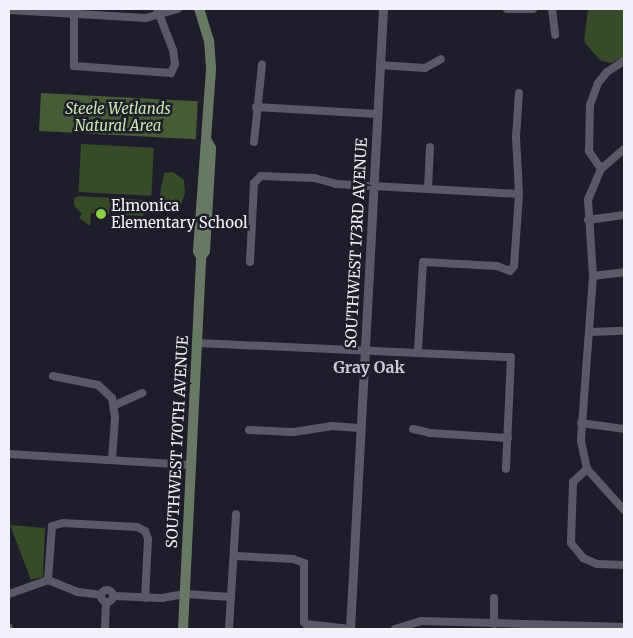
<!DOCTYPE html>
<html>
<head>
<meta charset="utf-8">
<style>
  body { margin:0 }
  #map { position:relative; width:633px; height:638px; overflow:hidden; background:#1e1e2a; font-family:Merriweather,serif }
  div>[style] { position:absolute }
  [style*='--x'] { left:calc(var(--x)*1px); top:calc(var(--y)*1px); width:calc(var(--w)*1px); rotate:calc(var(--a)*1deg) }
  .green>* { inset:0; background:#384b29; transform-origin:0 0 }
  .forest>* { inset:0; background:#475b37; transform-origin:0 0 }
  .minor>* { height:8px; margin:-4px; padding:0 4px; transform-origin:4px; border-radius:4px; background:#5a5967 }
  .minor>.ring { margin:-4px; padding:0; box-sizing:content-box; background:none; border:8px solid #5a5967; border-radius:50% }
  .tertiary>* { height:9px; margin:-4.5px; padding:0 4.5px; transform-origin:4.5px; border-radius:4.5px; background:#5a5967 }
  .secondary>* { height:10px; margin:-5px; padding:0 5px; transform-origin:5px; border-radius:5px; background:#697864 }
  .dots>* { width:14px; height:14px; translate:-50% -50%; box-sizing:border-box; border:2px solid #1e1e2a; border-radius:50% }
  span { translate:-50% -50%; white-space:nowrap; text-align:center; line-height:1.15; -webkit-text-stroke:5px #1e1e2a; paint-order:stroke }
  .park-label { font-size:15px; color:#c5e8a9; font-style:italic }
  .poi-label { font-size:15px; color:#f1f1fa }
  .left { translate:0 -50%; text-align:left }
  .street-label { font-size:15px; color:#f1f1fa }
  .neighbourhood-label { font-size:16px; color:#cbcadb; font-weight:700 }
  .frame { position:absolute; inset:0; border:10px solid #f1f1fa; pointer-events:none }
</style>
</head>
<body>
<div id="map">
  <div class="green">
    <div style="clip-path:polygon(588px 9px,624px 9px,624px 57px,611px 63px,601px 61px,584px 42px)"></div>
    <div style="left:81px;top:144px;width:73px;height:48px;rotate:3deg"></div>
    <div style="clip-path:polygon(173px 172px,184px 180px,185px 193px,181px 204px,159px 199px,164px 173px)"></div>
    <div style="clip-path:polygon(80px 196px,145px 200px,143px 216px,91px 213px,90px 226px,79px 218px,82px 214px,74px 206px,74px 198px)"></div>
    <div style="clip-path:polygon(10px 525px,45px 528px,43px 577px,31px 580px)"></div>
  </div>
  <div class="forest">
    <div style="left:41px;top:93px;width:157px;height:38px;rotate:3deg"></div>
  </div>
  <div class="minor">
    <div style="--x:74;--y:9;--w:57;--a:90"></div>
    <div style="--x:74;--y:66;--w:97;--a:4.1"></div>
    <div style="--x:171;--y:73;--w:10;--a:-66"></div>
    <div style="--x:175;--y:64;--w:14;--a:-98"></div>
    <div style="--x:173;--y:50;--w:44;--a:-111.3"></div>
    <div style="--x:507;--y:9;--w:26;--a:0"></div>
    <div style="--x:552;--y:9;--w:26;--a:83"></div>
    <div style="--x:9;--y:10;--w:137;--a:3.3"></div>
    <div style="--x:146;--y:18;--w:33;--a:-16"></div>
    <div style="--x:380;--y:65;--w:45;--a:3.8"></div>
    <div style="--x:425;--y:68;--w:18;--a:-29"></div>
    <div style="--x:256;--y:107;--w:121;--a:3.3"></div>
    <div style="--x:254;--y:142;--w:78;--a:-84.1"></div>
    <div style="--x:624;--y:149;--w:30;--a:139"></div>
    <div style="--x:601;--y:169;--w:33;--a:113"></div>
    <div style="--x:588;--y:199;--w:77;--a:86.3"></div>
    <div style="--x:593;--y:276;--w:165;--a:94.2"></div>
    <div style="--x:581;--y:441;--w:29;--a:78"></div>
    <div style="--x:587;--y:469;--w:55;--a:47.9"></div>
    <div style="--x:601;--y:169;--w:22;--a:-124"></div>
    <div style="--x:589;--y:151;--w:46;--a:-88.8"></div>
    <div style="--x:590;--y:105;--w:23;--a:-70"></div>
    <div style="--x:598;--y:83;--w:14;--a:-51"></div>
    <div style="--x:607;--y:72;--w:20;--a:-33"></div>
    <div style="--x:428;--y:189;--w:42;--a:-87.3"></div>
    <div style="--x:588;--y:220;--w:36;--a:-8"></div>
    <div style="--x:250;--y:262;--w:79;--a:-87.1"></div>
    <div style="--x:254;--y:183;--w:10;--a:-45"></div>
    <div style="--x:261;--y:176;--w:53;--a:2.2"></div>
    <div style="--x:314;--y:178;--w:23;--a:15"></div>
    <div style="--x:336;--y:184;--w:183;--a:3.1"></div>
    <div style="--x:593;--y:276;--w:31;--a:-7"></div>
    <div style="--x:589;--y:332;--w:35;--a:-2"></div>
    <div style="--x:197;--y:343;--w:314;--a:2.6"></div>
    <div style="--x:511;--y:357;--w:112;--a:92.6"></div>
    <div style="--x:418;--y:351;--w:89;--a:-86.8"></div>
    <div style="--x:423;--y:262;--w:74;--a:3.1"></div>
    <div style="--x:497;--y:266;--w:14;--a:21"></div>
    <div style="--x:510;--y:271;--w:6;--a:-51"></div>
    <div style="--x:514;--y:266;--w:72;--a:-86"></div>
    <div style="--x:519;--y:194;--w:57;--a:-93"></div>
    <div style="--x:516;--y:137;--w:44;--a:-86.1"></div>
    <div style="--x:53;--y:376;--w:46;--a:11.3"></div>
    <div style="--x:98;--y:385;--w:19;--a:43"></div>
    <div style="--x:112;--y:398;--w:20;--a:81"></div>
    <div style="--x:115;--y:418;--w:42;--a:94.1"></div>
    <div style="--x:115;--y:405;--w:30;--a:-24"></div>
    <div style="--x:581;--y:423;--w:43;--a:7.9"></div>
    <div style="--x:413;--y:429;--w:17;--a:13"></div>
    <div style="--x:430;--y:433;--w:78;--a:3.7"></div>
    <div style="--x:249;--y:430;--w:45;--a:2.5"></div>
    <div style="--x:294;--y:432;--w:37;--a:-9"></div>
    <div style="--x:331;--y:426;--w:29;--a:4"></div>
    <div style="--x:9;--y:454;--w:182;--a:3.5"></div>
    <div style="--x:587;--y:469;--w:19;--a:137"></div>
    <div style="--x:573;--y:482;--w:61;--a:91.9"></div>
    <div style="--x:571;--y:543;--w:19;--a:51"></div>
    <div style="--x:583;--y:558;--w:15;--a:23"></div>
    <div style="--x:597;--y:564;--w:27;--a:2"></div>
    <div style="--x:234;--y:556;--w:59;--a:2.9"></div>
    <div style="--x:293;--y:559;--w:12;--a:20"></div>
    <div style="--x:304;--y:563;--w:59;--a:90"></div>
    <div style="--x:304;--y:622;--w:3;--a:45"></div>
    <div style="--x:306;--y:624;--w:44;--a:6.5"></div>
    <div style="--x:48;--y:580;--w:54;--a:-85.8"></div>
    <div style="--x:52;--y:526;--w:11;--a:-15"></div>
    <div style="--x:63;--y:523;--w:74;--a:3.1"></div>
    <div style="--x:137;--y:527;--w:9;--a:27"></div>
    <div style="--x:145;--y:531;--w:9;--a:69"></div>
    <div style="--x:148;--y:539;--w:59;--a:92.9"></div>
    <div class="ring" style="left:101px;top:590px;width:4px;height:4px"></div>
    <div style="--x:9;--y:594;--w:41;--a:-19.7"></div>
    <div style="--x:48;--y:580;--w:32;--a:22"></div>
    <div style="--x:78;--y:592;--w:23;--a:7"></div>
    <div style="--x:113;--y:596;--w:49;--a:2.3"></div>
    <div style="--x:162;--y:598;--w:23;--a:-10"></div>
    <div style="--x:185;--y:594;--w:46;--a:3.7"></div>
    <div style="--x:494;--y:624;--w:26;--a:-90"></div>
    <div style="--x:9;--y:628;--w:1;--a:90"></div>
    <div style="--x:105;--y:629;--w:27;--a:-88"></div>
    <div style="--x:229;--y:629;--w:115;--a:-86.5"></div>
    <div style="--x:395;--y:629;--w:28;--a:-17"></div>
    <div style="--x:422;--y:621;--w:202;--a:1.7"></div>
  </div>
  <div class="tertiary">
    <div style="--x:350;--y:629;--w:621;--a:-86.95"></div>
  </div>
  <div class="secondary">
    <div style="--x:201;--y:257;--w:7;--a:-56"></div>
    <div style="--x:205;--y:251;--w:84;--a:-86.6"></div>
    <div style="--x:210;--y:167;--w:19;--a:-87"></div>
    <div style="--x:211;--y:148;--w:8;--a:-120"></div>
    <div style="--x:183;--y:629;--w:372;--a:-87.2"></div>
    <div style="--x:201;--y:257;--w:7;--a:-117"></div>
    <div style="--x:198;--y:251;--w:183;--a:-85.9"></div>
    <div style="--x:211;--y:68;--w:27;--a:-94"></div>
    <div style="--x:209;--y:41;--w:34;--a:-107"></div>
  </div>
  <div class="dots">
    <div style="left:101px;top:214px;background:#8bce46"></div>
  </div>
  <div class="park-label">
    <span style="left:118px;top:117px">Steele Wetlands<br>Natural Area</span>
  </div>
  <div class="poi-label">
    <span class="left" style="left:111px;top:214px">Elmonica<br>Elementary School</span>
  </div>
  <div class="street-label">
    <span style="left:356px;top:243px;rotate:-87deg">SOUTHWEST 173RD AVENUE</span>
    <span style="left:177px;top:442px;rotate:-87deg">SOUTHWEST 170TH AVENUE</span>
  </div>
  <div class="neighbourhood-label">
    <span style="left:369px;top:367px">Gray Oak</span>
  </div>
  <div class="frame"></div>
</div>
</body>
</html>
